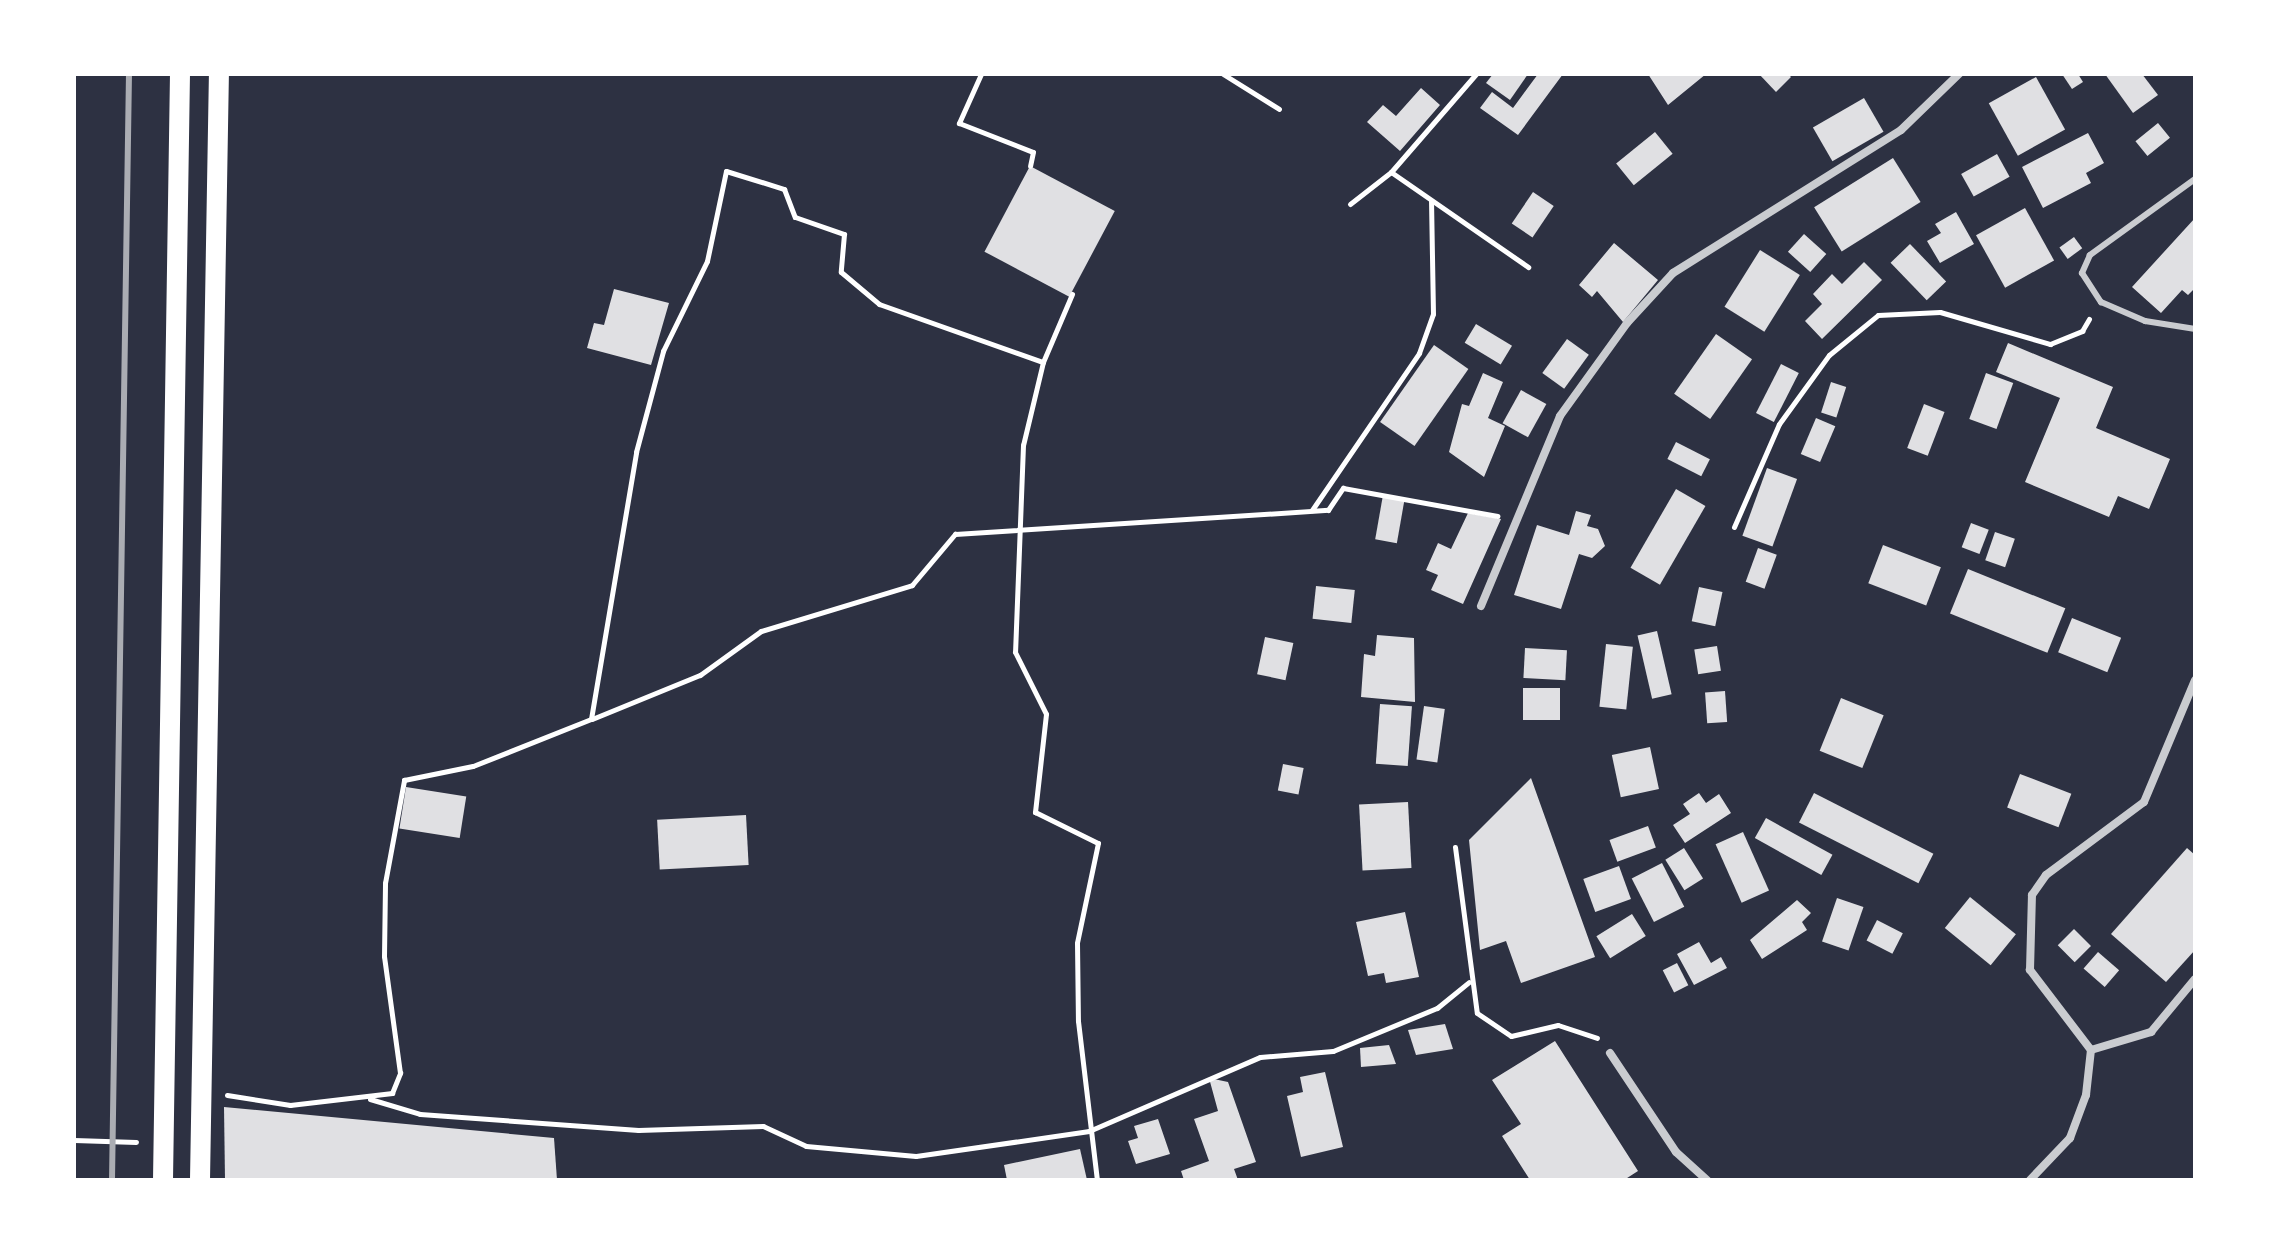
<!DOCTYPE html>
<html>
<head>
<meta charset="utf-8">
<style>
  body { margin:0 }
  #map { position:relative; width:2269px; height:1254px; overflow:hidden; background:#2d3142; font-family:Jost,sans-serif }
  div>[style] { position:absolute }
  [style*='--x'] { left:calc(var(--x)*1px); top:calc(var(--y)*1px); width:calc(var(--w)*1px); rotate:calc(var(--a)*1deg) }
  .building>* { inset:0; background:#e0e0e3; transform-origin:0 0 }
  .path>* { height:5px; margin:-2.5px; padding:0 2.5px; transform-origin:2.5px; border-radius:2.5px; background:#fff }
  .service>* { height:6px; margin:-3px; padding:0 3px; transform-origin:3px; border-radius:3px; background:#caccd0 }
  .minor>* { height:8px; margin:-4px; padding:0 4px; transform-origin:4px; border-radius:4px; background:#caccd0 }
  .primary>* { height:20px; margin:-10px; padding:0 10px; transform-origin:10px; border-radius:10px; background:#fff }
  .rail>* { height:6px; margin:-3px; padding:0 3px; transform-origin:3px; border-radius:3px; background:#abadb3 }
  span { translate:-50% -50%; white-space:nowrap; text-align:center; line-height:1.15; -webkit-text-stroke:8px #fff; paint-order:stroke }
  .frame { position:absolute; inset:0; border:76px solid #fff; pointer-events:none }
</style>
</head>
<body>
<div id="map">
  <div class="building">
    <div style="clip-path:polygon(1493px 74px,1528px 74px,1510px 100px,1486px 83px)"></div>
    <div style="clip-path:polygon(1538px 74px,1563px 74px,1518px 135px,1480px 108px,1492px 92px,1513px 108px)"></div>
    <div style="clip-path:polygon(1648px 74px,1668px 75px,1706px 74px,1668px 105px)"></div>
    <div style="clip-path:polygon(1759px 74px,1788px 74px,1791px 77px,1776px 92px)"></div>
    <div style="clip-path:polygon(2062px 74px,2078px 74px,2083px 82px,2072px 89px)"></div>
    <div style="clip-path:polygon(2105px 74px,2142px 74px,2158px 95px,2133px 113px)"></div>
    <div style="left:2036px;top:77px;width:60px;height:54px;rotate:61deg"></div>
    <div style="clip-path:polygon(1421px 88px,1440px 105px,1400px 151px,1367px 122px,1383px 105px,1396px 116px)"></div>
    <div style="left:1864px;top:98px;width:39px;height:59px;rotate:60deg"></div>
    <div style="left:2158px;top:123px;width:19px;height:29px;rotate:51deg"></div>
    <div style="left:1655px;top:132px;width:28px;height:50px;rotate:51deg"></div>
    <div style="clip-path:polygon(2088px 133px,2104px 163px,2086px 173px,2091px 183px,2043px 208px,2022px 167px)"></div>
    <div style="left:1997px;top:154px;width:26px;height:41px;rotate:61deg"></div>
    <div style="left:1893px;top:158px;width:52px;height:93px;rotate:58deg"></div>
    <div style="left:1030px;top:166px;width:96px;height:97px;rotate:28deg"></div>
    <div style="left:1533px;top:192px;width:25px;height:38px;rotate:34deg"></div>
    <div style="left:2025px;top:208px;width:60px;height:56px;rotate:61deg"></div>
    <div style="clip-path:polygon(1956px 212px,1974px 244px,1940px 263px,1927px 241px,1941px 233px,1935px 224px)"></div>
    <div style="clip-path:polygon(2195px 218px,2195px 288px,2188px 295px,2182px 290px,2161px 313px,2132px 287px)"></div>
    <div style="left:1804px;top:234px;width:30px;height:24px;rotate:42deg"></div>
    <div style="left:2074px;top:237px;width:14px;height:18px;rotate:54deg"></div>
    <div style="clip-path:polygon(1614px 243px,1658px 280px,1623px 322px,1597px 291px,1592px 297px,1579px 285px)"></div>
    <div style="left:1910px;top:244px;width:52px;height:27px;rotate:46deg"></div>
    <div style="left:1760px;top:250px;width:47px;height:67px;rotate:32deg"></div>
    <div style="clip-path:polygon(1864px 262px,1882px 280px,1822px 339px,1805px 321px,1822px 304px,1813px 294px,1832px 274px,1842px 284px)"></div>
    <div style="clip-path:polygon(614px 289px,669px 303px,651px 365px,587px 348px,594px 323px,604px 325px)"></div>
    <div style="left:1476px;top:324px;width:42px;height:22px;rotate:31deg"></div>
    <div style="left:1716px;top:334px;width:44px;height:73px;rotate:35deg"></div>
    <div style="left:1567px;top:339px;width:27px;height:42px;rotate:36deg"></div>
    <div style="clip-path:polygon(2008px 343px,2113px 387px,2096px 428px,2170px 459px,2149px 509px,2118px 496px,2109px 517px,2025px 482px,2060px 398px,1996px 372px)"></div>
    <div style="left:1434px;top:345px;width:42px;height:94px;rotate:35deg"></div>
    <div style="left:1781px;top:364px;width:20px;height:55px;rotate:27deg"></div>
    <div style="clip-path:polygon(1483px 373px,1503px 382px,1488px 418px,1505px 426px,1484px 477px,1449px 452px,1462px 404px,1469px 406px)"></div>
    <div style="left:1986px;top:373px;width:29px;height:49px;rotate:20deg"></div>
    <div style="left:1831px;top:382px;width:16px;height:32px;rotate:18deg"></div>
    <div style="left:1521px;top:390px;width:29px;height:38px;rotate:29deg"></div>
    <div style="left:1924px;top:404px;width:22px;height:47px;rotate:21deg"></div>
    <div style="left:1816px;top:418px;width:21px;height:39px;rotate:23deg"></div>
    <div style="left:1676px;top:442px;width:38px;height:19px;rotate:27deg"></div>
    <div style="left:1767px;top:468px;width:32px;height:72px;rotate:20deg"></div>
    <div style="left:1676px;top:489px;width:34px;height:91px;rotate:30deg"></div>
    <div style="left:1383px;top:495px;width:22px;height:45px;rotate:10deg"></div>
    <div style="clip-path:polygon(1576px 511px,1591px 515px,1587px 526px,1598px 529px,1605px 546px,1592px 558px,1579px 554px,1561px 609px,1514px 595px,1537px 525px,1569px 535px)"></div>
    <div style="clip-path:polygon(1468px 513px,1501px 519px,1463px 604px,1431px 590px,1438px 575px,1426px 570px,1438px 543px,1451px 549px)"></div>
    <div style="left:1971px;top:523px;width:19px;height:26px;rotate:21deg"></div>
    <div style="left:1995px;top:532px;width:21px;height:30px;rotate:19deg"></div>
    <div style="left:1883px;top:545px;width:62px;height:41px;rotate:21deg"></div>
    <div style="left:1758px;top:548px;width:20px;height:36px;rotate:20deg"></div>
    <div style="left:1968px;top:569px;width:105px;height:48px;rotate:22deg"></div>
    <div style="left:1316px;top:586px;width:39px;height:33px;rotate:6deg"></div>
    <div style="left:1699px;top:587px;width:24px;height:35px;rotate:12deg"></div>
    <div style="left:2072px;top:618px;width:53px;height:37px;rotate:22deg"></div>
    <div style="left:1657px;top:631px;width:65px;height:20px;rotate:77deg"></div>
    <div style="clip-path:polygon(1377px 635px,1414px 638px,1415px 702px,1361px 697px,1364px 654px,1375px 656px)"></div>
    <div style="left:1265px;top:637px;width:29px;height:38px;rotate:12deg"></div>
    <div style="left:1606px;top:644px;width:27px;height:63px;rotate:6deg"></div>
    <div style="left:1717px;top:646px;width:25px;height:23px;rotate:81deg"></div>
    <div style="left:1525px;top:648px;width:42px;height:30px;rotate:3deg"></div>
    <div style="left:1560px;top:688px;width:32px;height:37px;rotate:90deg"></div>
    <div style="left:1725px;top:691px;width:31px;height:20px;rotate:86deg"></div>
    <div style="left:1841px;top:698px;width:46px;height:57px;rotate:22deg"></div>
    <div style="left:1380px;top:704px;width:32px;height:60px;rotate:4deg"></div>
    <div style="left:1424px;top:706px;width:21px;height:54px;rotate:8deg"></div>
    <div style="left:1650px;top:747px;width:43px;height:39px;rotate:78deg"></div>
    <div style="left:1283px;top:764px;width:21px;height:27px;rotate:11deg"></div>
    <div style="left:2020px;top:774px;width:55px;height:36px;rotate:21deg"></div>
    <div style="clip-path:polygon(1531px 778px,1595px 957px,1521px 983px,1506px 941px,1480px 950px,1469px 840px)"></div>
    <div style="left:406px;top:787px;width:61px;height:42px;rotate:9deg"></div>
    <div style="clip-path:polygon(1699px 793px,1706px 803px,1719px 794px,1731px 813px,1685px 843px,1673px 825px,1690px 814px,1683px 804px)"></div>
    <div style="left:1814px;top:793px;width:134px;height:33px;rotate:27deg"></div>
    <div style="left:1408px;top:802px;width:66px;height:49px;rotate:87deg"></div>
    <div style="left:746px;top:815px;width:50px;height:89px;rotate:87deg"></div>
    <div style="left:1766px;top:818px;width:76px;height:23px;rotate:29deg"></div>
    <div style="left:1648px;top:826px;width:23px;height:41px;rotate:70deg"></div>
    <div style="left:1743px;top:832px;width:64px;height:30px;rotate:66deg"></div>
    <div style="left:1684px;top:848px;width:36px;height:22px;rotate:58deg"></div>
    <div style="clip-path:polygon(2187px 848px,2195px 855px,2195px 950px,2166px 982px,2111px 934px)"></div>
    <div style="left:1662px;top:863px;width:49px;height:34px;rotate:63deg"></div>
    <div style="left:1619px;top:866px;width:35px;height:38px;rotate:70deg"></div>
    <div style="left:1970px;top:897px;width:59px;height:40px;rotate:39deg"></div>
    <div style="left:1837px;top:898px;width:28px;height:46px;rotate:19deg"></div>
    <div style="clip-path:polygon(1797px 900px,1811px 913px,1802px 922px,1807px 930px,1762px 959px,1750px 940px)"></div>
    <div style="clip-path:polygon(1405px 912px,1419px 977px,1386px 983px,1384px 973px,1368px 976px,1356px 922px)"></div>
    <div style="left:1632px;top:914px;width:26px;height:42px;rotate:58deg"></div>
    <div style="left:1877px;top:920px;width:29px;height:23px;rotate:27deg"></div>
    <div style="left:2074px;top:929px;width:24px;height:23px;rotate:45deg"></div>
    <div style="clip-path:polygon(1699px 942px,1711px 963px,1721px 957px,1727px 968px,1694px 985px,1677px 954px)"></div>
    <div style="left:2098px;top:952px;width:28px;height:22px;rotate:41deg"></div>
    <div style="left:1677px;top:963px;width:25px;height:16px;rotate:63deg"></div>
    <div style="clip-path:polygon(1445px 1024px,1453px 1049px,1416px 1055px,1408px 1030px)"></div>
    <div style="clip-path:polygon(1555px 1041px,1638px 1171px,1624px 1180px,1530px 1180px,1502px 1136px,1521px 1124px,1492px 1080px)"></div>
    <div style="clip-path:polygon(1389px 1045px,1396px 1064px,1361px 1067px,1360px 1048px)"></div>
    <div style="clip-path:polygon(1325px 1072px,1343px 1147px,1301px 1157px,1287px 1096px,1303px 1092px,1300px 1077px)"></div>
    <div style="clip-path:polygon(1209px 1078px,1228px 1082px,1256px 1162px,1234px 1169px,1238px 1180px,1184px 1180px,1181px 1171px,1209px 1161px,1194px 1119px,1218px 1111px)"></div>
    <div style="clip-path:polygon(224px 1107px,554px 1138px,557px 1180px,225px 1180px)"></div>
    <div style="clip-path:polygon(1158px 1119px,1170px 1154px,1136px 1164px,1128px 1141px,1138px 1138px,1134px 1126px)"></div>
    <div style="clip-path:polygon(1080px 1149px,1087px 1180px,1007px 1180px,1004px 1165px)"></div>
  </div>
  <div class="path">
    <div style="--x:981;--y:74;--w:54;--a:114.2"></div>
    <div style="--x:959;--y:123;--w:79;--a:21.4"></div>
    <div style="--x:1033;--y:152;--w:14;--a:102"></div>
    <div style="--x:1223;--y:74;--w:66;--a:32"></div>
    <div style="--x:1391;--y:172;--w:167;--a:34.7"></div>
    <div style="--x:1350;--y:204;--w:52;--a:-38"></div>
    <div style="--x:1391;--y:172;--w:130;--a:-49.1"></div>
    <div style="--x:1043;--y:362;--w:85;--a:103.5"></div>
    <div style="--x:1023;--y:445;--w:207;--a:92.2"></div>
    <div style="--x:1015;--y:652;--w:69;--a:63.4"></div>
    <div style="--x:1046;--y:714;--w:99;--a:96.4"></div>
    <div style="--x:1035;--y:812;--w:70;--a:26.2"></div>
    <div style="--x:1098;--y:843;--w:102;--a:101.9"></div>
    <div style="--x:1077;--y:943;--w:78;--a:89.3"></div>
    <div style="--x:1078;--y:1021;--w:160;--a:83.2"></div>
    <div style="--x:1312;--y:510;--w:190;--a:-55.7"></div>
    <div style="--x:1419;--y:353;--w:41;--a:-70.3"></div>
    <div style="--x:1433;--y:314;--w:113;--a:-91"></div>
    <div style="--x:1734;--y:527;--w:112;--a:-66.4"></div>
    <div style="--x:1779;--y:424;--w:85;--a:-54.1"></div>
    <div style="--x:1829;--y:355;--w:63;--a:-39.2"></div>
    <div style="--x:1878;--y:315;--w:62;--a:-2.8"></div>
    <div style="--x:1940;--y:312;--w:115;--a:16.2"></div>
    <div style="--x:2050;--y:344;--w:35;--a:-22"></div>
    <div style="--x:2082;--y:331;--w:14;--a:-60"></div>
    <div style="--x:592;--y:719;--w:117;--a:-22.2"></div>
    <div style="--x:700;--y:675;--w:75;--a:-35.8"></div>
    <div style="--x:761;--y:631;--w:158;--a:-16.9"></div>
    <div style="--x:912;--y:585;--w:67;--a:-49.9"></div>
    <div style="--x:955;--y:534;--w:374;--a:-3.7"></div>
    <div style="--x:1328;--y:510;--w:27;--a:-56"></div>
    <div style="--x:1343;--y:488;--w:157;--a:10.3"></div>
    <div style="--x:1455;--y:847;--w:167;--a:82.5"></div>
    <div style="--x:1477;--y:1013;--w:41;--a:34.1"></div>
    <div style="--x:1511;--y:1036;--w:48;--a:-13.2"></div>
    <div style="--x:1558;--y:1025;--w:41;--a:18.4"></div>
    <div style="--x:227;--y:1095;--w:64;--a:9"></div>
    <div style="--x:290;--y:1105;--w:103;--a:-6.7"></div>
    <div style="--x:392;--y:1093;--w:22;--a:-68"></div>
    <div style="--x:400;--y:1073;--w:118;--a:-97.8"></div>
    <div style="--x:384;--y:956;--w:73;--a:-89.2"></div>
    <div style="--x:385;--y:883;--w:105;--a:-79.5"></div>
    <div style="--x:404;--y:780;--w:70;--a:-11.5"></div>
    <div style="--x:473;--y:766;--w:127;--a:-21.7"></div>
    <div style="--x:591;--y:719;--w:271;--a:-80.4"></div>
    <div style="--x:636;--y:452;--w:105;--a:-75"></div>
    <div style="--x:663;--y:351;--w:100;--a:-63.9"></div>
    <div style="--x:707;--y:261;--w:92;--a:-78.1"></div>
    <div style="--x:726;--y:171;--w:61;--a:17.2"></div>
    <div style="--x:784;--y:189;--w:30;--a:69"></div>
    <div style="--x:795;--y:217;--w:52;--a:19.1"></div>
    <div style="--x:844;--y:234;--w:38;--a:95"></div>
    <div style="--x:841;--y:272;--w:50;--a:40.1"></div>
    <div style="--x:879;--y:304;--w:174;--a:19.5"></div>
    <div style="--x:1043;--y:362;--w:74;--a:-66.9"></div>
    <div style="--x:370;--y:1099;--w:52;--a:16.7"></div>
    <div style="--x:420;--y:1114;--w:219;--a:4.2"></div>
    <div style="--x:638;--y:1130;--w:125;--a:-1.8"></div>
    <div style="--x:763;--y:1126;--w:47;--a:24.9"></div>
    <div style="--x:806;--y:1146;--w:110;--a:5.2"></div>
    <div style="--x:916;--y:1156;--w:175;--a:-8.2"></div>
    <div style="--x:1089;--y:1131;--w:186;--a:-23.4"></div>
    <div style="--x:1260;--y:1057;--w:73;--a:-4.7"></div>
    <div style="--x:1333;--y:1051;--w:113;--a:-22.5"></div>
    <div style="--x:1437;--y:1008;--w:41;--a:-39.1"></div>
    <div style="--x:74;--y:1140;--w:62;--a:1.8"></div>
  </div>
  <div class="service">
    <div style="--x:2195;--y:179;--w:130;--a:144.1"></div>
    <div style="--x:2090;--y:255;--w:20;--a:114"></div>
    <div style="--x:2082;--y:273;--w:35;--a:57"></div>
    <div style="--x:2101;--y:302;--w:48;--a:23.4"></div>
    <div style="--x:2145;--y:321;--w:51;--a:9.1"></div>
  </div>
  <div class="minor">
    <div style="--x:1481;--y:606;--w:206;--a:-67.4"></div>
    <div style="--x:1560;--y:416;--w:115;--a:-54.2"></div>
    <div style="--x:1627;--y:323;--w:68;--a:-47.4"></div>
    <div style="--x:1673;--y:273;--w:269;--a:-32.1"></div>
    <div style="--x:1901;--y:130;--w:81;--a:-44"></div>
    <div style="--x:2091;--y:1050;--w:63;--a:-16.7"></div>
    <div style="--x:2151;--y:1032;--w:69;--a:-50.3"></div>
    <div style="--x:1610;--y:1053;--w:119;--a:56.3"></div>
    <div style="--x:1676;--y:1152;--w:42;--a:42.1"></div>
    <div style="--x:2030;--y:1180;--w:58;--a:-46.4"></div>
    <div style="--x:2070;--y:1138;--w:46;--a:-69.6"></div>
    <div style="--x:2086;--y:1095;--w:45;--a:-83.7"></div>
    <div style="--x:2091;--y:1050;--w:101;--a:-127.3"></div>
    <div style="--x:2030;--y:970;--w:75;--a:-88.5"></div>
    <div style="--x:2032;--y:895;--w:24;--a:-55"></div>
    <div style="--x:2046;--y:875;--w:122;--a:-36.7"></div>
    <div style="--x:2144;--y:802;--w:132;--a:-67.3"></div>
  </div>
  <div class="primary">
    <div style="--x:163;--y:1180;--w:1106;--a:-89.12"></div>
    <div style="--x:200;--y:1180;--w:1106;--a:-89.02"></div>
  </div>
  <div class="rail">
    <div style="--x:112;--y:1180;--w:1106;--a:-89.12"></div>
  </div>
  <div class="frame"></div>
</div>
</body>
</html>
